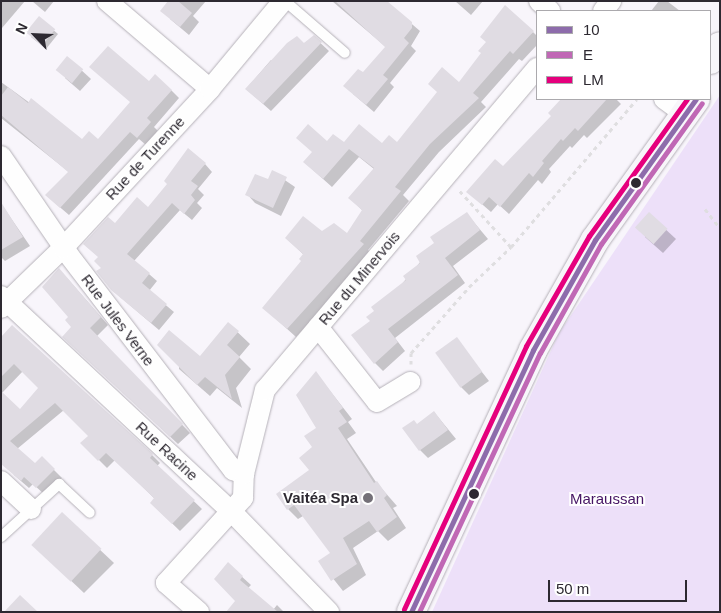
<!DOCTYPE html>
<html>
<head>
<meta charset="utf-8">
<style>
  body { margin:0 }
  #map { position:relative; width:721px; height:613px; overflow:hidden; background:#f8f5fb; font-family:Arial,sans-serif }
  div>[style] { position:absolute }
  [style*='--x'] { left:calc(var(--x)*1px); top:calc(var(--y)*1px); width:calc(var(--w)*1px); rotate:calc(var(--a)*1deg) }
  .green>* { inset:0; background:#ede0f9 }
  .shadow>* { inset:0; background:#0003 }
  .building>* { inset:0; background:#e0dce3; transform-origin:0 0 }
  .path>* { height:3px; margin-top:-1.5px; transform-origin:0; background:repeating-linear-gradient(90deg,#dfdee0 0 4px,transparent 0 8px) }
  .roads { filter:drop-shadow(0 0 1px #b5b1b8) drop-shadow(0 0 1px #b5b1b8) }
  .lane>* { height:10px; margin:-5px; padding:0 5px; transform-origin:5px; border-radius:5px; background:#fefefe }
  .street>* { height:20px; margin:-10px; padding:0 10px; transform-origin:10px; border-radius:10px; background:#fefefe }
  .secondary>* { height:28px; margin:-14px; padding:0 14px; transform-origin:14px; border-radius:14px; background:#f8f6fa }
  .bus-1>* { height:5px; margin:-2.5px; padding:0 2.5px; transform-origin:2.5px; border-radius:2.5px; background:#8d6cab }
  .bus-2>* { height:5px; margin:-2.5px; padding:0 2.5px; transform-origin:2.5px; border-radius:2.5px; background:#c068b5 }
  .bus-3>* { height:5px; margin:-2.5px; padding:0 2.5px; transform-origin:2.5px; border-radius:2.5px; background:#e5007d }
  .dots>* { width:14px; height:14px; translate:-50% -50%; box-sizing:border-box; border:2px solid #fff; border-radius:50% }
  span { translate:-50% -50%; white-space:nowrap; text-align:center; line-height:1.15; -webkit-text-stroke:4px #fff; paint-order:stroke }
  .street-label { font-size:15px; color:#2d2931 }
  .poi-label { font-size:15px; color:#2d2931; font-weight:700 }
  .right { translate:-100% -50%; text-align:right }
  .park-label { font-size:15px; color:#461564 }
  .frame { position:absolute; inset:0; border:2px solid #2d2931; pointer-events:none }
  .legend { position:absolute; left:536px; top:10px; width:175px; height:90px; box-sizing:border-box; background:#fff; border:1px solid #aba9ad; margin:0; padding:6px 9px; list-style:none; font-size:15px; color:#2d2931 }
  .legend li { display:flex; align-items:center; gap:10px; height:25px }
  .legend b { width:25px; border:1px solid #aba9ad }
  .north { position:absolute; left:10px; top:10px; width:50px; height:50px; -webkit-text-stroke:4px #fff; paint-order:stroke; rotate:295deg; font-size:14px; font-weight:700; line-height:20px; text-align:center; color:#2d2931 }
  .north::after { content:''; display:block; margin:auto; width:18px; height:22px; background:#2d2931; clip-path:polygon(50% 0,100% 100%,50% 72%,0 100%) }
  .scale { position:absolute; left:548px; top:580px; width:139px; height:22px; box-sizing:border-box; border:2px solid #2d2931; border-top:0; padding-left:6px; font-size:15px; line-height:18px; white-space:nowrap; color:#2d2931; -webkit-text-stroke:4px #fff; paint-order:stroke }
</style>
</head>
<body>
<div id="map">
  <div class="green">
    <div style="clip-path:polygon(720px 95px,720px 612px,432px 612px,559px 333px)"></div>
  </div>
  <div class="shadow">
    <div style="clip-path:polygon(1px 1px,25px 1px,2px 28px,1px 27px)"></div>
    <div style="clip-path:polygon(32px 1px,54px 1px,45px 12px)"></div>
    <div style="clip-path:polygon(170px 1px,206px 1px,193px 16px,199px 22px,189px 35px,170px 19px)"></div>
    <div style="clip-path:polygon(332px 1px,385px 1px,420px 31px,411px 46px,416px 51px,390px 83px,394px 87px,374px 112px,353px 94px,363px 74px,386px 47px)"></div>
    <div style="clip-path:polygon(455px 1px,483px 1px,471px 15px)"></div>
    <div style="clip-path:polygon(659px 1px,667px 1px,680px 11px,651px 11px)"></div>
    <div style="clip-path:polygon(39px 18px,58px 34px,46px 49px,31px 37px)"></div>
    <div style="clip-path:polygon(533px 32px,537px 36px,537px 45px,522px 61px,519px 59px,481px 102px,486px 107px,439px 152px,403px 195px,409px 201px,368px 250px,372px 254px,296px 337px,264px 308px,303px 261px,304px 255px,286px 238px,321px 233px,347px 235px,363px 211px,350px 198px,374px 169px,359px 157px,332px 187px,304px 162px,327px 142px,397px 144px,460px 84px)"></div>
    <div style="clip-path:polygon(314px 37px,329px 51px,271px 111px,246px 89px,271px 60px,274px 62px)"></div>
    <div style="clip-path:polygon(67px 57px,91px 79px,80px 91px,65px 78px)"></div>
    <div style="clip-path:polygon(1px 82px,82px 141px,98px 141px,149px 83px,171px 90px,179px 98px,154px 127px,158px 131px,146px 145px,139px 139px,69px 215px,55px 203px,69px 172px,1px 118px)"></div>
    <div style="clip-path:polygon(563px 99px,616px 99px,621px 104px,587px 138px,584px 135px,572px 148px,570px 146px,549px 169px,551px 172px,542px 184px,538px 180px,509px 214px,498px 204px,491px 212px,468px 192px,503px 167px,553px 116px,550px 113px)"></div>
    <div style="clip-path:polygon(205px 164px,212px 172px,198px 189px,204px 195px,197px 203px,202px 208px,192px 220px,180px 210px,134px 261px,157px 281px,149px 291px,174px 312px,159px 330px,112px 290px,99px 257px,84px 244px,148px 208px)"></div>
    <div style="clip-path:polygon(273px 172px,295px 187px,281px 216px,255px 203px,247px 194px,268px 181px)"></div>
    <div style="clip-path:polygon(4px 208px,30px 246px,5px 261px,1px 257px,1px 210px)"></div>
    <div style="clip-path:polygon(467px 214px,488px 239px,453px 266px,465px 283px,395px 338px,405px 351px,383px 371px,375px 363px,371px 321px,436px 243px)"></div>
    <div style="clip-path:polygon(649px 214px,676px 239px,663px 253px,645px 237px)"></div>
    <div style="clip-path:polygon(67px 278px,108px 325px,97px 336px,190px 433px,178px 444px,71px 344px,73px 327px)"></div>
    <div style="clip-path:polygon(229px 324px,250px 344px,239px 357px,251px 369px,236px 388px,242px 408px,217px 388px,210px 396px,179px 369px,179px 365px,200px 358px)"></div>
    <div style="clip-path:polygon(evenodd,12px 327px,152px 455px,160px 463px,157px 466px,202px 509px,180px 531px,151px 503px,155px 499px,115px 460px,107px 468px,82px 443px,90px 436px,64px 410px,17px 449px,35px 465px,42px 458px,62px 478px,45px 495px,33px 484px,29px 488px,14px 475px,1px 450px,1px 339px,12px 327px,23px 371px,40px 388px,20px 411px,2px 393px,23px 371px)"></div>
    <div style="clip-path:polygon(456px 339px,489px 381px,469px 395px,461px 387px)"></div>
    <div style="clip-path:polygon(316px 373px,352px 419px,348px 422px,356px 433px,347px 439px,376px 482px,397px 506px,393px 508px,406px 528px,388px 541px,378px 531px,353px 548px,366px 575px,343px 591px,320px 562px,332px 553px,303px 516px,298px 519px,288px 509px,311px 471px,318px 428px)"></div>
    <div style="clip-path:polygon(434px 412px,456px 439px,428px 458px,420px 450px,417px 425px)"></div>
    <div style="clip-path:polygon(62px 514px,114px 563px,84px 593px,46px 557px)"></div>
    <div style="clip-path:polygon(228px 564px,251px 585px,248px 588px,273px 610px,277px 605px,284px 612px,238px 612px)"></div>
  </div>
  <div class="building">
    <div style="clip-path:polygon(168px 1px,178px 1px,192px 13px,180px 27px,160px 11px)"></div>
    <div style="clip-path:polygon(335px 1px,387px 1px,412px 22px,412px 28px,404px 38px,409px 43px,383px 75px,388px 79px,366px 105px,343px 86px,358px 69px,363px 72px,385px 47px)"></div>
    <div style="clip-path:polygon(505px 5px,534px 31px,513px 54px,510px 51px,473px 93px,479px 98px,430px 144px,395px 187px,401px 191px,360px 241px,364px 244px,287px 329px,262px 308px,301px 261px,299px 259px,303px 254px,285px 238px,303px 216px,322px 231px,334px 223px,347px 233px,362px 210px,348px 198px,374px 168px,349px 149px,323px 179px,303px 162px,312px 152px,296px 138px,308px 124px,327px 141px,333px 134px,344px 142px,359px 124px,382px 143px,389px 135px,397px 142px,437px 92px,428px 84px,442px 67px,459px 82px,481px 53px,478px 51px,486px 42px,480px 37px)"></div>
    <div style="left:39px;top:16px;width:21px;height:21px;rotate:39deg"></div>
    <div style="clip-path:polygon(314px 35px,322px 42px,263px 104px,245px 89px,287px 43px,297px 36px,304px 43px)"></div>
    <div style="clip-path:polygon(108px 46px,149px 81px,155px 74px,172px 90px,147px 118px,151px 122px,137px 138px,130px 132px,60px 208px,45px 195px,68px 172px,1px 115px,1px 96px,8px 87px,28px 103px,31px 98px,82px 139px,89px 131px,98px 139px,130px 102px,89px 67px)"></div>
    <div style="left:67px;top:56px;width:21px;height:18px;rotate:39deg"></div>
    <div style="clip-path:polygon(561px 99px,607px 99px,578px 131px,575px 128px,563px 141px,561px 139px,542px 161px,544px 163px,533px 177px,529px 173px,500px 207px,489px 197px,482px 205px,466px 192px,495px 159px,503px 166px,551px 116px,548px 113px)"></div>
    <div style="clip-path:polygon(188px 148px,206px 163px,191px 181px,198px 186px,191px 195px,195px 200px,184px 214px,172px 203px,127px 254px,150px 273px,142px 283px,167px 304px,151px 323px,111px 290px,96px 271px,101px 268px,94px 261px,98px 257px,83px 244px,108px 217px,115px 223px,137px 197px,148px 207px,167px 184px,164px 181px)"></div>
    <div style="clip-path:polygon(272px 170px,287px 177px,273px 208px,245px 195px,255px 174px,268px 179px)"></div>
    <div style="clip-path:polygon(1px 202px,23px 237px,1px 250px)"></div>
    <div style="clip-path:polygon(467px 212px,480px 230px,445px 258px,458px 275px,388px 329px,398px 342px,374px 364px,351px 335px,370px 321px,366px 317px,374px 311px,371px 307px,406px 280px,403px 276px,420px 263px,416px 256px,434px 243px,430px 237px)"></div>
    <div style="left:649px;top:212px;width:25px;height:21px;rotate:42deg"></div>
    <div style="clip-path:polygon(59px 268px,101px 317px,90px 328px,183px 424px,170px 437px,62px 337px,71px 327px,65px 320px,68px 317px,42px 287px)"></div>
    <div style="clip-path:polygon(228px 322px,239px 331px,227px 345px,240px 357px,225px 375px,232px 399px,205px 377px,197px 385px,157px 345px,169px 330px,200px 356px)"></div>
    <div style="clip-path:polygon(12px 325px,153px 454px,150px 458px,195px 500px,172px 524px,150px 503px,154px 498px,106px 453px,98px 461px,80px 443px,88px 436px,55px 403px,10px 441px,35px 463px,42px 456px,55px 469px,36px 488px,24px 477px,21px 481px,1px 464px,1px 391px,20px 409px,38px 388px,14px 364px,1px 377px,1px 337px)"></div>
    <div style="left:457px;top:337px;width:43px;height:27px;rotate:54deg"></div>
    <div style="clip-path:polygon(316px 371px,343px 408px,339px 411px,347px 422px,338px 428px,374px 483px,377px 481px,387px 495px,384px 498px,397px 517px,377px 532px,369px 521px,343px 538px,357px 564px,331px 581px,318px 561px,330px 553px,294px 505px,287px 510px,276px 494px,309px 470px,299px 458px,312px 447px,304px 436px,316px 428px,296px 395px)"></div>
    <div style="clip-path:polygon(434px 411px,448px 430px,419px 451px,402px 428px,414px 420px,417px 424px)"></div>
    <div style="left:62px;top:512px;width:54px;height:45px;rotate:43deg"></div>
    <div style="clip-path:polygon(228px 562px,243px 576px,240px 580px,278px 612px,226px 612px,235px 601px,214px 579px)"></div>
    <div style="clip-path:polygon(20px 595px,38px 612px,4px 612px)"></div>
  </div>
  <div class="path">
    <div style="--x:705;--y:209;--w:24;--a:52"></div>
    <div style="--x:511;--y:247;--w:194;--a:-49.6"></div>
    <div style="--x:411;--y:364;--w:11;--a:-90"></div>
    <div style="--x:411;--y:353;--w:88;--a:-48.7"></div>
    <div style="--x:469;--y:287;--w:58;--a:-43.6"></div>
    <div style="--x:511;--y:247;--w:79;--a:-132.4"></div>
  </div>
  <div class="roads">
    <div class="lane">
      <div style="--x:285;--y:1;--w:79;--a:40.9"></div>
      <div style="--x:1;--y:537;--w:79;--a:-42.4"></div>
      <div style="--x:59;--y:484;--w:42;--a:43.1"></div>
    </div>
    <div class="street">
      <div style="--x:107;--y:1;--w:135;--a:40.5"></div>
      <div style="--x:539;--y:1;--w:15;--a:42"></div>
      <div style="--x:603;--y:11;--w:13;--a:-51"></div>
      <div style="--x:664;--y:99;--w:14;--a:36"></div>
      <div style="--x:1;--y:156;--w:119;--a:55.6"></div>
      <div style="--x:68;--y:254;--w:272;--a:52.6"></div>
      <div style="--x:233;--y:470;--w:12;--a:20"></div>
      <div style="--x:1;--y:296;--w:318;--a:43.1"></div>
      <div style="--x:233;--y:513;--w:138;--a:45.9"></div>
      <div style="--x:1;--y:308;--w:86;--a:-44.1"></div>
      <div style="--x:63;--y:248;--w:217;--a:-47.2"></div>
      <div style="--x:210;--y:89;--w:114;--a:-50.3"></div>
      <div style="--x:318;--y:327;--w:95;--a:51.8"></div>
      <div style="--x:377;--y:402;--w:39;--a:-31"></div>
      <div style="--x:1;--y:481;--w:41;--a:43"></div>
      <div style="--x:199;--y:612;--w:44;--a:-138.7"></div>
      <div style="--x:166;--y:583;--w:115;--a:-47.8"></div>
      <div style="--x:243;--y:498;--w:24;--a:-88"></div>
      <div style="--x:244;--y:474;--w:87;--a:-76"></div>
      <div style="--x:265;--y:390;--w:422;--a:-49.8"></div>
    </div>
    <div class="secondary">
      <div style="--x:710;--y:60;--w:17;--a:-54"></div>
      <div style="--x:411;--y:612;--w:289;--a:-65"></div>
      <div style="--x:533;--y:350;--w:126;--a:-60.6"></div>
      <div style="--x:595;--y:240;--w:173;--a:-54.4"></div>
    </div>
  </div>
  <div class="bus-1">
    <div style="--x:411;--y:612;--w:289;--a:-65"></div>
    <div style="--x:533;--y:350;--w:126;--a:-60.6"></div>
    <div style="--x:595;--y:240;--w:173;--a:-54.4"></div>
  </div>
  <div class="bus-2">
    <div style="--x:419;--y:612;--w:286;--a:-65"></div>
    <div style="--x:540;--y:353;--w:125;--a:-60.8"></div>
    <div style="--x:601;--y:244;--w:173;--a:-54.4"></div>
  </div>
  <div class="bus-3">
    <div style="--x:404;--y:609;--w:290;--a:-65.1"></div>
    <div style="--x:526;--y:346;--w:127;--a:-60.2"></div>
    <div style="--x:589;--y:236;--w:168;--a:-54.4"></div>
  </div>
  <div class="dots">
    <div style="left:636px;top:183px;background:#2d2931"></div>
    <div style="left:474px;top:494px;background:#2d2931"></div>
    <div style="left:368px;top:498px;background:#747078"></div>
  </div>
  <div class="street-label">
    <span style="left:145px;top:158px;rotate:-47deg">Rue de Turenne</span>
    <span style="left:359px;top:278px;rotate:-50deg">Rue du Minervois</span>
    <span style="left:118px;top:320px;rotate:53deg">Rue Jules Verne</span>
    <span style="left:167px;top:451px;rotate:43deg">Rue Racine</span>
  </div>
  <div class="poi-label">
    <span class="right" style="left:358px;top:498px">Vaitéa Spa</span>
  </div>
  <div class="park-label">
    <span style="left:607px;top:499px">Maraussan</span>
  </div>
  <div class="frame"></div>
  <ul class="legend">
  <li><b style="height:6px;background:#8d6cab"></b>10</li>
  <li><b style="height:6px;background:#c068b5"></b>E</li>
  <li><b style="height:6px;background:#e5007d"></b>LM</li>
  </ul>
  <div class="north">N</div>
  <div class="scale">50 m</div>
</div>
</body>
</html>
